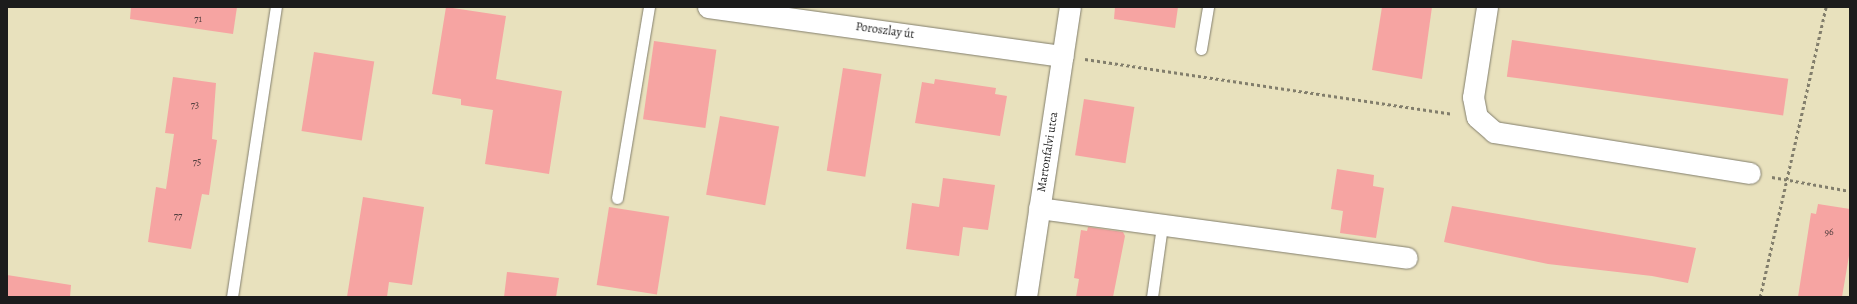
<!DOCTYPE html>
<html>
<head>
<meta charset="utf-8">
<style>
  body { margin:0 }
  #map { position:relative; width:1857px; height:304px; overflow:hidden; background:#e8e1bd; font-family:Alegreya,serif }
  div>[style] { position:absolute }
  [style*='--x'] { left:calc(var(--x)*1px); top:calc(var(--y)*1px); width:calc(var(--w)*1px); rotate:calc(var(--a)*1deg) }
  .building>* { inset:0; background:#f6a4a2; transform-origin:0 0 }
  .path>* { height:2.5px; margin-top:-1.25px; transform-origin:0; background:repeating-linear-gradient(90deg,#827e6c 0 3px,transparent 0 6px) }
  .roads { filter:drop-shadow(0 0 1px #827e6c) drop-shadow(0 0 1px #827e6c) }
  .lane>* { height:11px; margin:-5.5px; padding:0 5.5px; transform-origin:5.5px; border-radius:5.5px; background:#fff }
  .street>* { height:21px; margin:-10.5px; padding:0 10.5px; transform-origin:10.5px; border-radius:10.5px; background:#fff }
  span { translate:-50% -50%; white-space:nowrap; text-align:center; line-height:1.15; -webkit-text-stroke:3px #fff; paint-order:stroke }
  .number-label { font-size:10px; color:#523e3e }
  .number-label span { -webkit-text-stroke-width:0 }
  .street-label { font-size:12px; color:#1c1c1c }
  .frame { position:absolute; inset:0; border:8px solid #1c1c1c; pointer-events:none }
</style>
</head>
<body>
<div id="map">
  <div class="building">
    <div style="clip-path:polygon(131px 7px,237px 7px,233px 34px,130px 19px)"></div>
    <div style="clip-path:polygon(446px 7px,506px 16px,496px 79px,562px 91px,549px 174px,485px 164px,493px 110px,461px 105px,461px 99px,432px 94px)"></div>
    <div style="clip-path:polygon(1115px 7px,1178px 7px,1175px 28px,1114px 19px)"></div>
    <div style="clip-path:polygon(1382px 7px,1432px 7px,1422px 79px,1372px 70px)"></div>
    <div style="left:1512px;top:40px;width:279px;height:37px;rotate:8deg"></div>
    <div style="left:654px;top:41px;width:63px;height:79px;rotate:8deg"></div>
    <div style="left:314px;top:52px;width:61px;height:80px;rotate:9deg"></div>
    <div style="left:843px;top:68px;width:39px;height:104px;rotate:9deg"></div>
    <div style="clip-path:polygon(173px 77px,216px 83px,212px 139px,217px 140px,209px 195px,202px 194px,191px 249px,148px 242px,156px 187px,166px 189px,174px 134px,165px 133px)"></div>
    <div style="clip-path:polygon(935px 79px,996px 88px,995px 94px,1007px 96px,1000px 136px,915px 123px,922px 82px,934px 84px)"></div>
    <div style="left:1084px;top:99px;width:51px;height:57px;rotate:9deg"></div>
    <div style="left:720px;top:116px;width:60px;height:80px;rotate:10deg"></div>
    <div style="clip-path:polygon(1337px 169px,1374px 175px,1373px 186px,1384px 188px,1376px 238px,1340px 233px,1343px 211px,1331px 209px)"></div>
    <div style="clip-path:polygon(943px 178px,995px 185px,988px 230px,963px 227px,959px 256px,906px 249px,912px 203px,939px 207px)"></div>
    <div style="clip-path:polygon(363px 197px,424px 207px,412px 285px,389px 282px,387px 297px,347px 297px)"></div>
    <div style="clip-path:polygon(1818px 204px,1850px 209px,1850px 250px,1842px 297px,1798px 297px,1811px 213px,1816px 214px)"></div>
    <div style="clip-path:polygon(1452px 206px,1696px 248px,1688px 283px,1652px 276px,1548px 264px,1444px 242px)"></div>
    <div style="left:609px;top:207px;width:61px;height:79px;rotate:9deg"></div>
    <div style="clip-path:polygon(1088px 227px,1123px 232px,1125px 236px,1113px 297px,1076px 297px,1079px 279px,1074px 278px,1081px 230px,1087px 231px)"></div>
    <div style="clip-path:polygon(507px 272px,559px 278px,556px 297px,504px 297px)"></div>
    <div style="clip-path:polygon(7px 275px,71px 285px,70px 297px,7px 297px)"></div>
  </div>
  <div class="path">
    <div style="--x:1085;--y:59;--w:371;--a:8.5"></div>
    <div style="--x:1772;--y:177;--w:79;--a:10.2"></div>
    <div style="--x:1760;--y:297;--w:297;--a:-77.2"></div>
  </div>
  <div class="roads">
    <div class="lane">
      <div style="--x:1201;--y:49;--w:43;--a:-80.5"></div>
      <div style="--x:617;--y:198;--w:194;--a:-80.5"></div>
      <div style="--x:232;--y:297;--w:293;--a:-81.4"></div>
      <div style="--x:1152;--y:297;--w:72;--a:-82"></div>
    </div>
    <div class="street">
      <div style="--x:708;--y:7;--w:358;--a:7.9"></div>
      <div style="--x:1487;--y:7;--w:91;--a:98.8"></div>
      <div style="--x:1473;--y:97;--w:20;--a:79"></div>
      <div style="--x:1477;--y:117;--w:23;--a:41"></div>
      <div style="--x:1494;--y:132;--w:259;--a:9.1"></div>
      <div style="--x:1039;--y:208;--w:371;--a:7.7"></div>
      <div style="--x:1026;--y:297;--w:293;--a:-81.4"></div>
    </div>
  </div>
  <div class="number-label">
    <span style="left:198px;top:19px">71</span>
    <span style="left:195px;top:105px">73</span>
    <span style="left:197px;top:162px">75</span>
    <span style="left:178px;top:216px">77</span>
    <span style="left:1829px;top:232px">96</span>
  </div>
  <div class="street-label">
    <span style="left:885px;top:31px;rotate:8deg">Poroszlay út</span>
    <span style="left:1048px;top:152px;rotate:-81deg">Martonfalvi utca</span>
  </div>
  <div class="frame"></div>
</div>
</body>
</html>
